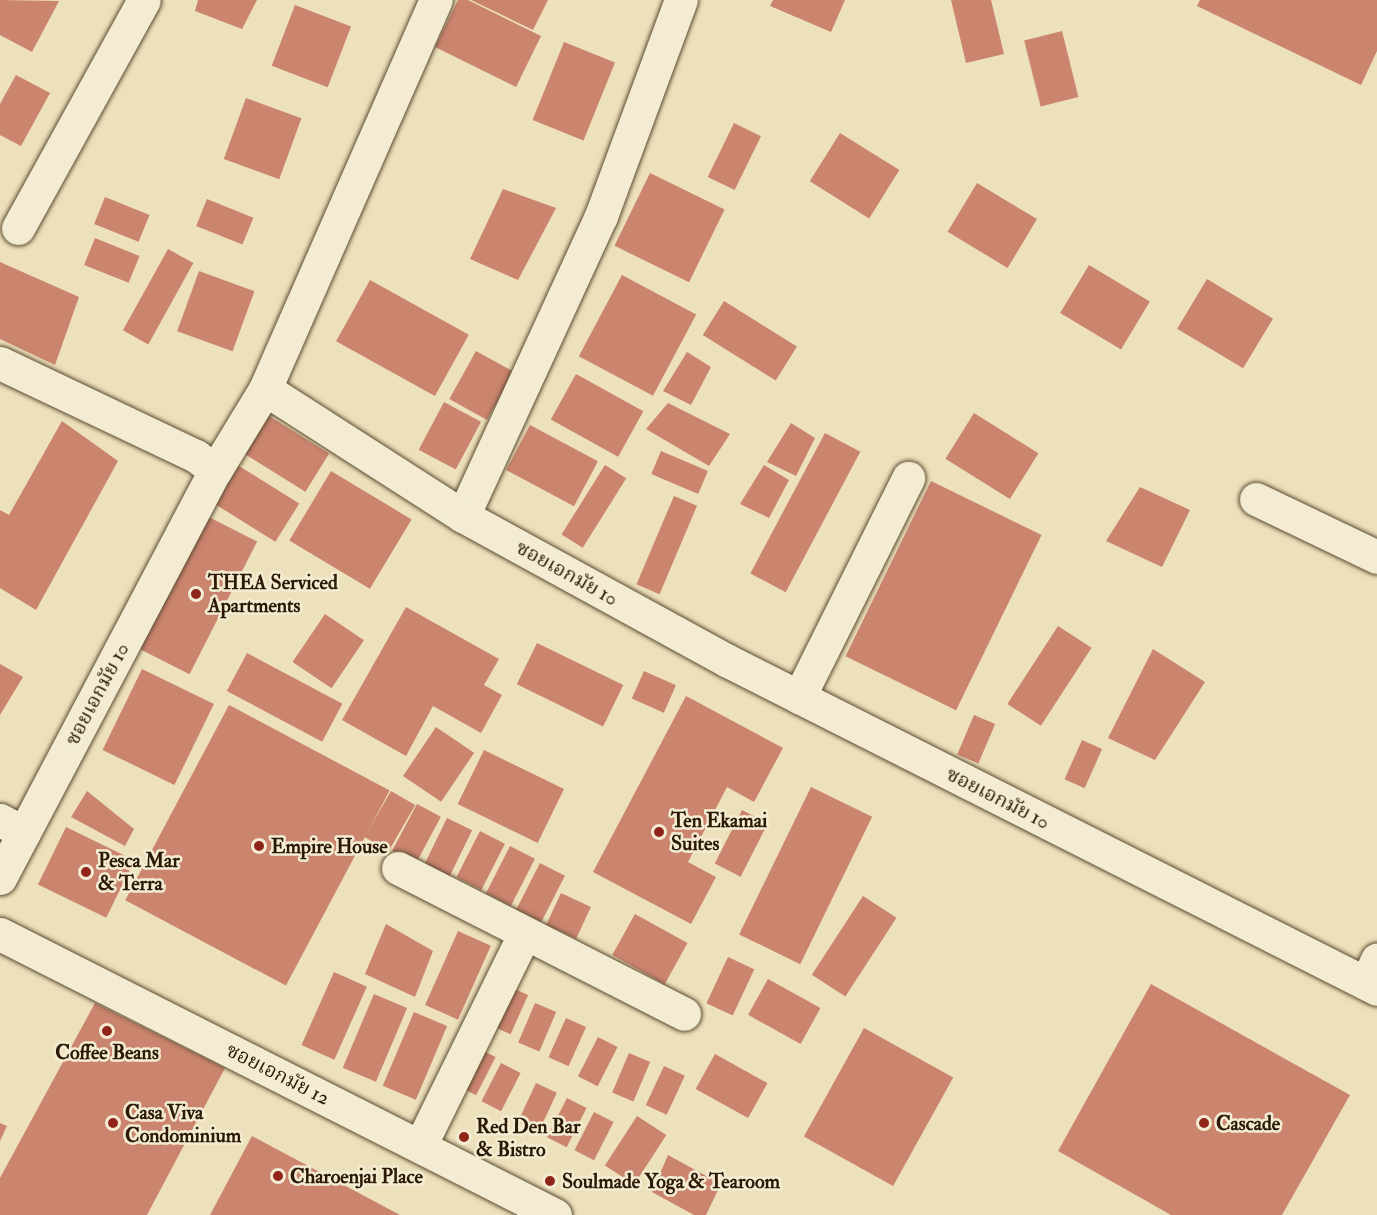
<!DOCTYPE html>
<html>
<head>
<meta charset="utf-8">
<style>
  body { margin:0 }
  #map { position:relative; width:1377px; height:1215px; overflow:hidden; background:#ede1bb; font-family:"IM FELL Double Pica","Noto Serif Thai",serif }
  div>[style] { position:absolute }
  [style*='--x'] { left:calc(var(--x)*1px); top:calc(var(--y)*1px); width:calc(var(--w)*1px); rotate:calc(var(--a)*1deg) }
  .building>* { inset:0; background:#cb846e; transform-origin:0 0 }
  .roads { filter:drop-shadow(0 0 2px #5c4b32) drop-shadow(0 0 2px #5c4b32) }
  .minor>* { height:33px; margin:-16.5px; padding:0 16.5px; transform-origin:16.5px; border-radius:16.5px; background:#f3ecd3 }
  .dots>* { width:16px; height:16px; translate:-50% -50%; box-sizing:border-box; border:3px solid #f3ecd3; border-radius:50% }
  span { translate:-50% -50%; white-space:nowrap; text-align:center; line-height:1.15; -webkit-text-stroke:5px #f3ecd3; paint-order:stroke }
  .street-label { font-size:20px; color:#2b1905 }
  .poi-label { font-size:20px; color:#2b1905; font-weight:700 }
  .left { translate:0 -50%; text-align:left }
</style>
</head>
<body>
<div id="map">
  <div class="building">
    <div style="clip-path:polygon(0 0,59px 1px,32px 52px,0 35px)"></div>
    <div style="clip-path:polygon(198px 0,257px 0,242px 29px,195px 11px)"></div>
    <div style="clip-path:polygon(458px 0,468px 0,541px 36px,516px 87px,435px 47px)"></div>
    <div style="clip-path:polygon(471px 0,548px 0,533px 30px)"></div>
    <div style="clip-path:polygon(773px 0,845px 0,831px 32px,770px 6px)"></div>
    <div style="clip-path:polygon(951px 0,991px 0,1004px 54px,966px 63px)"></div>
    <div style="clip-path:polygon(1200px 0,1377px 0,1377px 51px,1361px 85px,1197px 6px)"></div>
    <div style="left:295px;top:5px;width:60px;height:65px;rotate:21deg"></div>
    <div style="left:1062px;top:31px;width:68px;height:39px;rotate:76deg"></div>
    <div style="left:564px;top:42px;width:55px;height:84px;rotate:22deg"></div>
    <div style="clip-path:polygon(16px 75px,50px 93px,21px 146px,0 135px,0 104px)"></div>
    <div style="left:246px;top:98px;width:59px;height:65px;rotate:20deg"></div>
    <div style="left:734px;top:123px;width:30px;height:60px;rotate:26deg"></div>
    <div style="left:840px;top:133px;width:70px;height:57px;rotate:32deg"></div>
    <div style="left:650px;top:173px;width:83px;height:81px;rotate:26deg"></div>
    <div style="left:977px;top:183px;width:70px;height:57px;rotate:31deg"></div>
    <div style="clip-path:polygon(503px 189px,556px 208px,518px 280px,470px 259px)"></div>
    <div style="left:105px;top:197px;width:48px;height:29px;rotate:22deg"></div>
    <div style="left:207px;top:199px;width:50px;height:29px;rotate:22deg"></div>
    <div style="left:95px;top:238px;width:48px;height:29px;rotate:22deg"></div>
    <div style="left:168px;top:249px;width:29px;height:93px;rotate:29deg"></div>
    <div style="clip-path:polygon(0 262px,79px 297px,55px 365px,0 339px)"></div>
    <div style="left:1089px;top:265px;width:71px;height:56px;rotate:31deg"></div>
    <div style="left:199px;top:271px;width:59px;height:64px;rotate:20deg"></div>
    <div style="left:622px;top:275px;width:84px;height:92px;rotate:28deg"></div>
    <div style="left:1207px;top:279px;width:77px;height:58px;rotate:31deg"></div>
    <div style="left:370px;top:280px;width:113px;height:70px;rotate:29deg"></div>
    <div style="left:724px;top:301px;width:86px;height:40px;rotate:32deg"></div>
    <div style="left:476px;top:351px;width:43px;height:55px;rotate:29deg"></div>
    <div style="clip-path:polygon(687px 352px,711px 367px,691px 405px,663px 391px)"></div>
    <div style="left:576px;top:374px;width:77px;height:52px;rotate:29deg"></div>
    <div style="left:444px;top:402px;width:42px;height:54px;rotate:28deg"></div>
    <div style="clip-path:polygon(668px 403px,730px 434px,709px 466px,646px 429px)"></div>
    <div style="left:974px;top:413px;width:76px;height:54px;rotate:32deg"></div>
    <div style="left:269px;top:416px;width:71px;height:45px;rotate:32deg"></div>
    <div style="clip-path:polygon(62px 421px,118px 461px,36px 610px,0 588px,0 510px,9px 515px)"></div>
    <div style="clip-path:polygon(791px 423px,815px 438px,796px 476px,767px 462px)"></div>
    <div style="left:530px;top:425px;width:77px;height:51px;rotate:28deg"></div>
    <div style="left:825px;top:433px;width:40px;height:159px;rotate:28deg"></div>
    <div style="left:661px;top:451px;width:51px;height:25px;rotate:23deg"></div>
    <div style="left:605px;top:465px;width:25px;height:82px;rotate:32deg"></div>
    <div style="clip-path:polygon(764px 465px,789px 480px,769px 518px,740px 504px)"></div>
    <div style="left:239px;top:466px;width:71px;height:45px;rotate:32deg"></div>
    <div style="left:331px;top:471px;width:94px;height:81px;rotate:31deg"></div>
    <div style="left:931px;top:481px;width:123px;height:195px;rotate:26deg"></div>
    <div style="clip-path:polygon(1140px 487px,1190px 510px,1162px 567px,1106px 541px)"></div>
    <div style="left:674px;top:496px;width:25px;height:96px;rotate:23deg"></div>
    <div style="left:201px;top:513px;width:63px;height:149px;rotate:27deg"></div>
    <div style="clip-path:polygon(406px 607px,499px 659px,484px 685px,502px 695px,481px 733px,433px 706px,406px 756px,342px 720px)"></div>
    <div style="left:325px;top:614px;width:47px;height:58px;rotate:34deg"></div>
    <div style="left:1058px;top:626px;width:40px;height:93px;rotate:33deg"></div>
    <div style="left:537px;top:643px;width:96px;height:46px;rotate:26deg"></div>
    <div style="clip-path:polygon(1153px 649px,1205px 682px,1155px 760px,1108px 738px)"></div>
    <div style="left:247px;top:653px;width:108px;height:43px;rotate:28deg"></div>
    <div style="clip-path:polygon(0 664px,23px 677px,0 715px)"></div>
    <div style="left:142px;top:669px;width:80px;height:90px;rotate:26deg"></div>
    <div style="left:644px;top:671px;width:35px;height:30px;rotate:24deg"></div>
    <div style="clip-path:polygon(686px 696px,783px 748px,754px 802px,727px 787px,688px 862px,716px 877px,691px 924px,593px 872px)"></div>
    <div style="left:229px;top:705px;width:182px;height:221px;rotate:28deg"></div>
    <div style="left:974px;top:715px;width:23px;height:43px;rotate:23deg"></div>
    <div style="left:436px;top:727px;width:46px;height:59px;rotate:34deg"></div>
    <div style="left:1082px;top:740px;width:22px;height:43px;rotate:24deg"></div>
    <div style="left:484px;top:750px;width:89px;height:60px;rotate:26deg"></div>
    <div style="left:811px;top:787px;width:68px;height:164px;rotate:26deg"></div>
    <div style="clip-path:polygon(87px 791px,134px 829px,125px 846px,71px 817px)"></div>
    <div style="left:391px;top:791px;width:28px;height:53px;rotate:30deg"></div>
    <div style="left:417px;top:804px;width:27px;height:53px;rotate:28deg"></div>
    <div style="left:742px;top:810px;width:29px;height:60px;rotate:27deg"></div>
    <div style="left:447px;top:818px;width:28px;height:52px;rotate:26deg"></div>
    <div style="left:66px;top:827px;width:76px;height:64px;rotate:26deg"></div>
    <div style="left:480px;top:831px;width:28px;height:52px;rotate:27deg"></div>
    <div style="left:510px;top:846px;width:28px;height:53px;rotate:27deg"></div>
    <div style="left:540px;top:863px;width:28px;height:52px;rotate:27deg"></div>
    <div style="left:561px;top:893px;width:33px;height:35px;rotate:25deg"></div>
    <div style="left:863px;top:896px;width:40px;height:94px;rotate:33deg"></div>
    <div style="left:635px;top:914px;width:60px;height:47px;rotate:29deg"></div>
    <div style="clip-path:polygon(386px 924px,433px 951px,415px 997px,365px 974px)"></div>
    <div style="left:458px;top:931px;width:36px;height:81px;rotate:24deg"></div>
    <div style="left:728px;top:957px;width:29px;height:51px;rotate:25deg"></div>
    <div style="left:334px;top:972px;width:36px;height:80px;rotate:24deg"></div>
    <div style="left:768px;top:979px;width:60px;height:41px;rotate:29deg"></div>
    <div style="clip-path:polygon(1151px 984px,1350px 1095px,1282px 1215px,1171px 1215px,1058px 1151px)"></div>
    <div style="left:508px;top:986px;width:22px;height:43px;rotate:24deg"></div>
    <div style="left:374px;top:994px;width:36px;height:80px;rotate:23deg"></div>
    <div style="clip-path:polygon(95px 1003px,225px 1068px,147px 1215px,0 1215px,0 1178px)"></div>
    <div style="left:535px;top:1003px;width:23px;height:43px;rotate:23deg"></div>
    <div style="left:414px;top:1012px;width:36px;height:80px;rotate:23deg"></div>
    <div style="left:566px;top:1018px;width:22px;height:43px;rotate:24deg"></div>
    <div style="left:864px;top:1028px;width:102px;height:124px;rotate:29deg"></div>
    <div style="left:598px;top:1037px;width:22px;height:44px;rotate:27deg"></div>
    <div style="left:476px;top:1047px;width:22px;height:43px;rotate:27deg"></div>
    <div style="left:629px;top:1053px;width:23px;height:43px;rotate:23deg"></div>
    <div style="left:715px;top:1054px;width:60px;height:40px;rotate:29deg"></div>
    <div style="left:501px;top:1063px;width:22px;height:43px;rotate:27deg"></div>
    <div style="left:664px;top:1066px;width:23px;height:43px;rotate:25deg"></div>
    <div style="left:536px;top:1083px;width:23px;height:43px;rotate:25deg"></div>
    <div style="left:567px;top:1098px;width:22px;height:44px;rotate:27deg"></div>
    <div style="left:594px;top:1112px;width:22px;height:43px;rotate:27deg"></div>
    <div style="left:637px;top:1116px;width:35px;height:59px;rotate:33deg"></div>
    <div style="clip-path:polygon(0 1123px,7px 1126px,0 1141px)"></div>
    <div style="clip-path:polygon(252px 1136px,400px 1215px,210px 1215px)"></div>
    <div style="clip-path:polygon(668px 1155px,721px 1184px,706px 1215px,694px 1215px,652px 1192px)"></div>
  </div>
  <div class="roads">
    <div class="minor">
      <div style="--x:18;--y:228;--w:260;--a:-61.1"></div>
      <div style="--x:0;--y:363;--w:217;--a:25.4"></div>
      <div style="--x:196;--y:456;--w:24;--a:38"></div>
      <div style="--x:265;--y:389;--w:425;--a:-66.3"></div>
      <div style="--x:1256;--y:499;--w:134;--a:25.6"></div>
      <div style="--x:463;--y:516;--w:330;--a:-65.3"></div>
      <div style="--x:601;--y:216;--w:230;--a:-69.7"></div>
      <div style="--x:799;--y:697;--w:245;--a:-63.5"></div>
      <div style="--x:0;--y:820;--w:27;--a:28"></div>
      <div style="--x:398;--y:868;--w:321;--a:27"></div>
      <div style="--x:0;--y:878;--w:460;--a:-62.2"></div>
      <div style="--x:215;--y:471;--w:96;--a:-58.6"></div>
      <div style="--x:265;--y:389;--w:235;--a:32.7"></div>
      <div style="--x:463;--y:516;--w:300;--a:28.7"></div>
      <div style="--x:726;--y:660;--w:729;--a:26.81"></div>
      <div style="--x:0;--y:934;--w:622;--a:26.85"></div>
      <div style="--x:1366;--y:983;--w:26;--a:-65"></div>
      <div style="--x:420;--y:1146;--w:237;--a:-63.8"></div>
    </div>
  </div>
  <div class="dots">
    <div style="left:196px;top:594px;background:#8f2418"></div>
    <div style="left:659px;top:832px;background:#8f2418"></div>
    <div style="left:259px;top:846px;background:#8f2418"></div>
    <div style="left:86px;top:872px;background:#8f2418"></div>
    <div style="left:107px;top:1031px;background:#8f2418"></div>
    <div style="left:113px;top:1123px;background:#8f2418"></div>
    <div style="left:1204px;top:1123px;background:#8f2418"></div>
    <div style="left:464px;top:1137px;background:#8f2418"></div>
    <div style="left:278px;top:1176px;background:#8f2418"></div>
    <div style="left:550px;top:1181px;background:#8f2418"></div>
  </div>
  <div class="street-label">
    <span style="left:567px;top:573px;rotate:29deg">ซอยเอกมัย 10</span>
    <span style="left:97px;top:694px;rotate:-62deg">ซอยเอกมัย 10</span>
    <span style="left:998px;top:798px;rotate:27deg">ซอยเอกมัย 10</span>
    <span style="left:278px;top:1074px;rotate:27deg">ซอยเอกมัย 12</span>
  </div>
  <div class="poi-label">
    <span class="left" style="left:208px;top:594px">THEA Serviced<br>Apartments</span>
    <span class="left" style="left:671px;top:832px">Ten Ekamai<br>Suites</span>
    <span class="left" style="left:271px;top:846px">Empire House</span>
    <span class="left" style="left:98px;top:872px">Pesca Mar<br>&amp; Terra</span>
    <span style="left:107px;top:1052px">Coffee Beans</span>
    <span class="left" style="left:125px;top:1124px">Casa Viva<br>Condominium</span>
    <span class="left" style="left:1216px;top:1123px">Cascade</span>
    <span class="left" style="left:476px;top:1138px">Red Den Bar<br>&amp; Bistro</span>
    <span class="left" style="left:290px;top:1176px">Charoenjai Place</span>
    <span class="left" style="left:562px;top:1181px">Soulmade Yoga &amp; Tearoom</span>
  </div>
</div>
</body>
</html>
